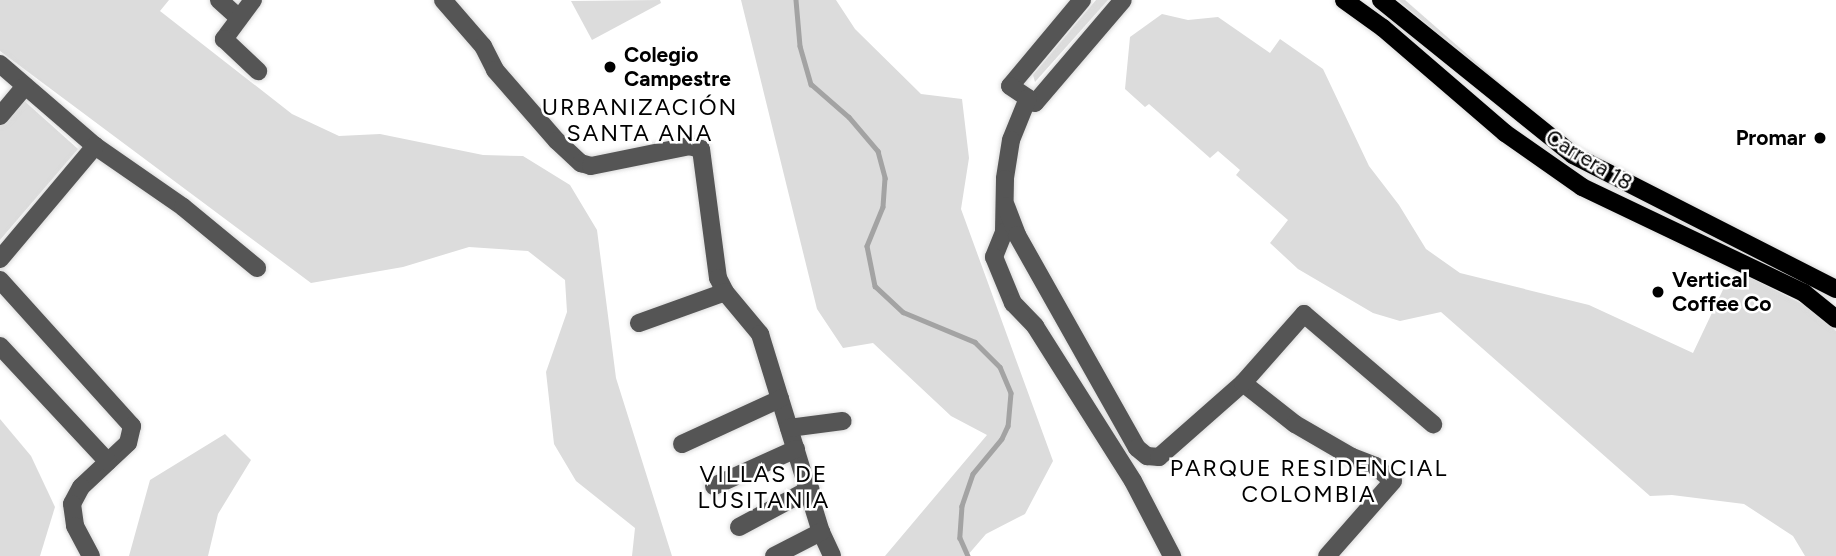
<!DOCTYPE html>
<html>
<head>
<meta charset="utf-8">
<style>
  body { margin:0 }
  #map { position:relative; width:1836px; height:556px; overflow:hidden; background:#fff; font-family:Figtree,sans-serif }
  div>[style] { position:absolute }
  [style*='--x'] { left:calc(var(--x)*1px); top:calc(var(--y)*1px); width:calc(var(--w)*1px); rotate:calc(var(--a)*1deg) }
  .green>* { inset:0; background:#dcdcdc }
  .stream>* { height:4.5px; margin:-2.25px; padding:0 2.25px; transform-origin:2.25px; border-radius:2.25px; background:#a3a3a3 }
  .roads { filter:drop-shadow(0 0 2px #dbdbdb) drop-shadow(0 0 2px #dbdbdb) }
  .minor>* { height:18px; margin:-9px; padding:0 9px; transform-origin:9px; border-radius:9px; background:#555 }
  .major>* { height:18px; margin:-9px; padding:0 9px; transform-origin:9px; border-radius:9px; background:#000 }
  .dots>* { width:19px; height:19px; translate:-50% -50%; box-sizing:border-box; border:4px solid #fff; border-radius:50% }
  span { translate:-50% -50%; white-space:nowrap; text-align:center; line-height:1.15; -webkit-text-stroke:5px #fff; paint-order:stroke }
  .poi-label { font-size:21px; color:#000; font-weight:700 }
  .left { translate:0 -50%; text-align:left }
  .right { translate:-100% -50%; text-align:right }
  .street-label { font-size:21px; color:#000 }
  .neighbourhood-label { font-size:23px; color:#000; letter-spacing:2px }
</style>
</head>
<body>
<div id="map">
  <div class="green">
    <div style="clip-path:polygon(0 0,169px 0,160px 11px,292px 114px,339px 136px,380px 134px,483px 155px,523px 156px,570px 185px,597px 230px,616px 378px,672px 556px,632px 556px,635px 528px,576px 481px,554px 444px,546px 372px,567px 312px,565px 280px,528px 251px,469px 247px,403px 267px,311px 283px,0 51px)"></div>
    <div style="clip-path:polygon(660px 0,661px 3px,592px 40px,571px 1px)"></div>
    <div style="clip-path:polygon(741px 0,836px 0,855px 29px,921px 94px,962px 99px,969px 158px,961px 209px,1053px 461px,1025px 514px,986px 534px,967px 556px,885px 556px,987px 435px,951px 416px,873px 343px,843px 348px,817px 309px)"></div>
    <div style="clip-path:polygon(1096px 0,1108px 0,1035px 82px,1033px 75px)"></div>
    <div style="clip-path:polygon(1398px 0,1405px 0,1510px 92px,1470px 61px)"></div>
    <div style="clip-path:polygon(1162px 14px,1188px 20px,1218px 17px,1270px 53px,1280px 39px,1323px 69px,1369px 166px,1399px 205px,1426px 249px,1460px 273px,1589px 305px,1693px 353px,1728px 279px,1735px 286px,1745px 275px,1812px 309px,1836px 331px,1836px 556px,1805px 556px,1793px 536px,1744px 504px,1672px 495px,1650px 496px,1441px 312px,1400px 321px,1373px 313px,1298px 269px,1270px 243px,1288px 220px,1236px 175px,1240px 170px,1218px 151px,1210px 158px,1149px 104px,1145px 107px,1125px 89px,1130px 37px)"></div>
    <div style="clip-path:polygon(20px 97px,78px 149px,0 240px,0 122px)"></div>
    <div style="clip-path:polygon(0 419px,31px 456px,55px 507px,40px 556px,0 556px)"></div>
    <div style="clip-path:polygon(225px 434px,251px 460px,218px 514px,208px 556px,129px 556px,150px 480px)"></div>
  </div>
  <div class="stream">
    <div style="--x:796;--y:0;--w:46;--a:85"></div>
    <div style="--x:800;--y:46;--w:40;--a:74"></div>
    <div style="--x:811;--y:84;--w:50;--a:41"></div>
    <div style="--x:849;--y:117;--w:45;--a:49.5"></div>
    <div style="--x:878;--y:151;--w:28;--a:75"></div>
    <div style="--x:885;--y:178;--w:29;--a:94"></div>
    <div style="--x:883;--y:207;--w:42;--a:112.3"></div>
    <div style="--x:867;--y:246;--w:41;--a:78.7"></div>
    <div style="--x:875;--y:286;--w:38;--a:43"></div>
    <div style="--x:903;--y:312;--w:78;--a:22.6"></div>
    <div style="--x:975;--y:342;--w:35;--a:45"></div>
    <div style="--x:1000;--y:367;--w:28;--a:67"></div>
    <div style="--x:1011;--y:393;--w:33;--a:95"></div>
    <div style="--x:1008;--y:426;--w:14;--a:115"></div>
    <div style="--x:1002;--y:439;--w:45;--a:129.6"></div>
    <div style="--x:973;--y:474;--w:34;--a:109"></div>
    <div style="--x:962;--y:506;--w:32;--a:94"></div>
    <div style="--x:960;--y:538;--w:20;--a:66"></div>
  </div>
  <div class="roads">
    <div class="minor">
      <div style="--x:219;--y:0;--w:25;--a:42"></div>
      <div style="--x:253;--y:0;--w:49;--a:126.6"></div>
      <div style="--x:224;--y:39;--w:47;--a:43.3"></div>
      <div style="--x:443;--y:0;--w:61;--a:49"></div>
      <div style="--x:483;--y:46;--w:27;--a:63"></div>
      <div style="--x:495;--y:70;--w:94;--a:48.9"></div>
      <div style="--x:557;--y:141;--w:33;--a:43"></div>
      <div style="--x:581;--y:163;--w:10;--a:17"></div>
      <div style="--x:591;--y:166;--w:100;--a:-11.5"></div>
      <div style="--x:689;--y:146;--w:12;--a:14"></div>
      <div style="--x:701;--y:149;--w:130;--a:82.5"></div>
      <div style="--x:718;--y:278;--w:16;--a:63"></div>
      <div style="--x:725;--y:292;--w:55;--a:50.2"></div>
      <div style="--x:760;--y:334;--w:207;--a:72.9"></div>
      <div style="--x:821;--y:532;--w:26;--a:65"></div>
      <div style="--x:1082;--y:0;--w:112;--a:129.9"></div>
      <div style="--x:1010;--y:86;--w:30;--a:34"></div>
      <div style="--x:1035;--y:103;--w:135;--a:-49.5"></div>
      <div style="--x:0;--y:64;--w:125;--a:40.8"></div>
      <div style="--x:95;--y:146;--w:107;--a:34.7"></div>
      <div style="--x:183;--y:207;--w:96;--a:39.5"></div>
      <div style="--x:1028;--y:98;--w:45;--a:112"></div>
      <div style="--x:1011;--y:140;--w:39;--a:99"></div>
      <div style="--x:1005;--y:179;--w:53;--a:91.1"></div>
      <div style="--x:1004;--y:232;--w:27;--a:112"></div>
      <div style="--x:994;--y:257;--w:50;--a:67.6"></div>
      <div style="--x:1013;--y:303;--w:32;--a:46"></div>
      <div style="--x:1035;--y:326;--w:183;--a:57.7"></div>
      <div style="--x:1133;--y:481;--w:85;--a:62.5"></div>
      <div style="--x:0;--y:116;--w:39;--a:-50"></div>
      <div style="--x:1006;--y:206;--w:31;--a:69"></div>
      <div style="--x:1017;--y:235;--w:244;--a:60.6"></div>
      <div style="--x:1137;--y:448;--w:13;--a:39"></div>
      <div style="--x:1147;--y:456;--w:12;--a:5"></div>
      <div style="--x:1159;--y:457;--w:112;--a:-41.4"></div>
      <div style="--x:1243;--y:383;--w:66;--a:38.3"></div>
      <div style="--x:1295;--y:424;--w:66;--a:30.1"></div>
      <div style="--x:1352;--y:457;--w:25;--a:21"></div>
      <div style="--x:1375;--y:466;--w:23;--a:40"></div>
      <div style="--x:1393;--y:481;--w:100;--a:131.3"></div>
      <div style="--x:0;--y:259;--w:148;--a:-49.9"></div>
      <div style="--x:0;--y:280;--w:197;--a:47.9"></div>
      <div style="--x:132;--y:426;--w:17;--a:103"></div>
      <div style="--x:128;--y:443;--w:64;--a:136.9"></div>
      <div style="--x:81;--y:487;--w:19;--a:118"></div>
      <div style="--x:72;--y:504;--w:22;--a:82"></div>
      <div style="--x:75;--y:526;--w:34;--a:62"></div>
      <div style="--x:639;--y:323;--w:91;--a:-19.8"></div>
      <div style="--x:0;--y:346;--w:158;--a:47"></div>
      <div style="--x:1243;--y:383;--w:92;--a:-48.5"></div>
      <div style="--x:1304;--y:314;--w:170;--a:40.5"></div>
      <div style="--x:789;--y:428;--w:54;--a:-7.4"></div>
      <div style="--x:682;--y:444;--w:108;--a:-24.7"></div>
      <div style="--x:714;--y:486;--w:90;--a:-24.3"></div>
      <div style="--x:739;--y:527;--w:81;--a:-28.2"></div>
      <div style="--x:774;--y:556;--w:53;--a:-27.1"></div>
    </div>
    <div class="major">
      <div style="--x:1344;--y:0;--w:48;--a:35.7"></div>
      <div style="--x:1383;--y:28;--w:161;--a:40.7"></div>
      <div style="--x:1505;--y:133;--w:94;--a:35"></div>
      <div style="--x:1582;--y:187;--w:246;--a:25.5"></div>
      <div style="--x:1804;--y:293;--w:41;--a:39.1"></div>
      <div style="--x:1381;--y:0;--w:247;--a:38.9"></div>
      <div style="--x:1573;--y:155;--w:295;--a:27"></div>
    </div>
  </div>
  <div class="dots">
    <div style="left:610px;top:67px;background:#000"></div>
    <div style="left:1820px;top:138px;background:#000"></div>
    <div style="left:1658px;top:292px;background:#000"></div>
  </div>
  <div class="poi-label">
    <span class="left" style="left:624px;top:67px">Colegio<br>Campestre</span>
    <span class="right" style="left:1806px;top:138px">Promar</span>
    <span class="left" style="left:1672px;top:292px">Vertical<br>Coffee Co</span>
  </div>
  <div class="street-label">
    <span style="left:1589px;top:160px;rotate:31deg">Carrera 18</span>
  </div>
  <div class="neighbourhood-label">
    <span style="left:640px;top:120px">URBANIZACIÓN<br>SANTA ANA</span>
    <span style="left:1309px;top:481px">PARQUE RESIDENCIAL<br>COLOMBIA</span>
    <span style="left:764px;top:487px">VILLAS DE<br>LUSITANIA</span>
  </div>
</div>
</body>
</html>
